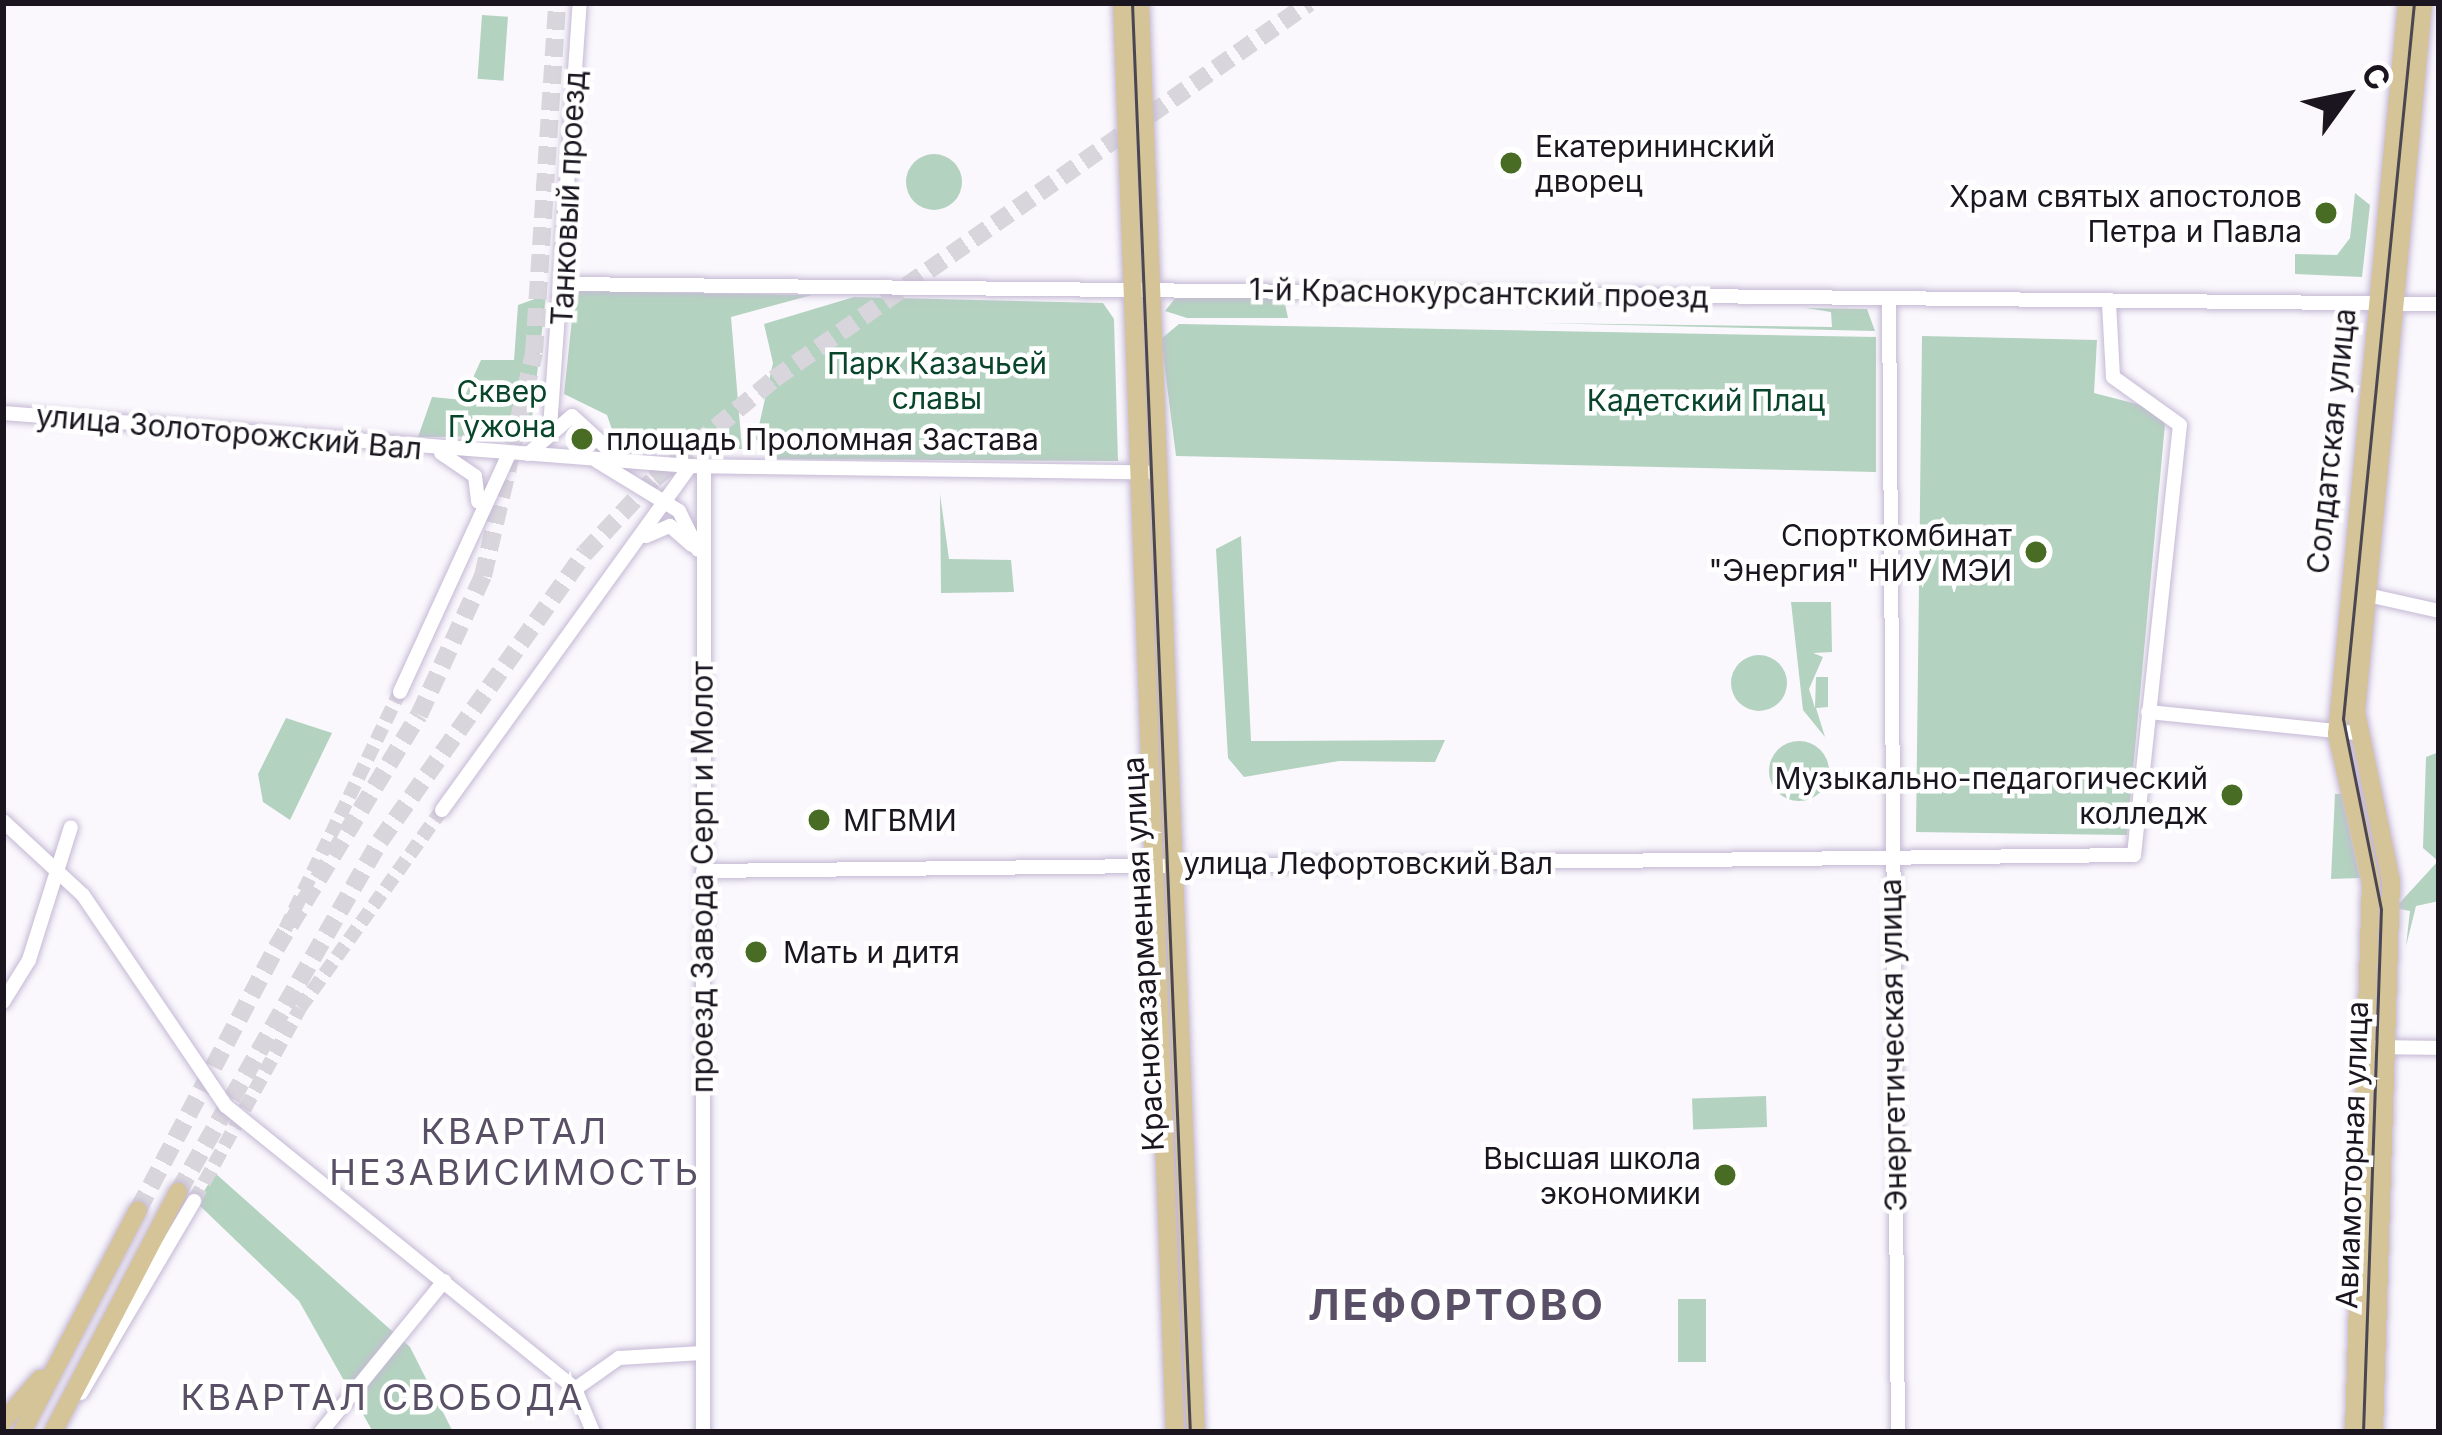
<!DOCTYPE html>
<html>
<head>
<meta charset="utf-8">
<style>
  body { margin:0 }
  #map { position:relative; width:2442px; height:1435px; overflow:hidden; background:#faf8fd; font-family:Inter,sans-serif }
  div>[style] { position:absolute }
  [style*='--x'] { left:calc(var(--x)*1px); top:calc(var(--y)*1px); width:calc(var(--w)*1px); rotate:calc(var(--a)*1deg) }
  .green>* { inset:0; background:#b4d2c0; transform-origin:0 0 }
  .round { border-radius:50% }
  .minor-tunnel>* { height:14px; margin-top:-7px; transform-origin:0; background:repeating-linear-gradient(90deg,#d8d6dc 0 14px,transparent 0 21px) }
  .major-tunnel>* { height:18px; margin-top:-9px; transform-origin:0; background:repeating-linear-gradient(90deg,#d8d6dc 0 18px,transparent 0 27px) }
  .roads { filter:drop-shadow(0 0 3px #c5b9d4) drop-shadow(0 0 3px #c5b9d4) }
  .minor>* { height:14px; margin:-7px; padding:0 7px; transform-origin:7px; border-radius:7px; background:#fff }
  .major>* { height:18px; margin:-9px; padding:0 9px; transform-origin:9px; border-radius:9px; background:#d5c498 }
  .tram>* { height:3px; margin:-1.5px; padding:0 1.5px; transform-origin:1.5px; border-radius:1.5px; background:#4b4750 }
  .dots>* { width:33px; height:33px; translate:-50% -50%; box-sizing:border-box; border:6px solid #fff; border-radius:50% }
  span { translate:-50% -50%; white-space:nowrap; text-align:center; line-height:1.15; -webkit-text-stroke:9px #fff; paint-order:stroke }
  .poi-label { font-size:30px; color:#1a151f }
  .left { translate:0 -50%; text-align:left }
  .right { translate:-100% -50%; text-align:right }
  .street-label { font-size:30px; color:#1a151f }
  .park-label { font-size:30px; color:#08452b }
  .quarter-label { font-size:36px; color:#594f66; letter-spacing:3px }
  .district-label { font-size:42px; color:#594f66; font-weight:700; letter-spacing:3px }
  .frame { position:absolute; inset:0; border:6px solid #1a151f; pointer-events:none }
  .north { position:absolute; left:2286px; top:36px; width:120px; height:120px; -webkit-text-stroke:9px #fff; paint-order:stroke; rotate:57deg; font-size:33px; font-weight:700; line-height:48px; text-align:center; color:#1a151f }
  .north::after { content:''; display:block; margin:auto; width:42px; height:54px; background:#1a151f; clip-path:polygon(50% 0,100% 100%,50% 72%,0 100%) }
</style>
</head>
<body>
<div id="map">
  <div class="green">
    <div style="left:482px;top:15px;width:26px;height:64px;rotate:4deg"></div>
    <div class="round" style="left:906px;top:154px;width:56px;height:56px"></div>
    <div style="clip-path:polygon(2355px 193px,2370px 205px,2362px 277px,2295px 274px,2295px 254px,2337px 255px,2350px 238px)"></div>
    <div style="clip-path:polygon(575px 291px,812px 295px,731px 317px,742px 449px,619px 450px,607px 415px,564px 394px)"></div>
    <div style="clip-path:polygon(546px 295px,530px 436px,418px 437px,432px 397px,463px 400px,481px 360px,514px 360px,518px 305px)"></div>
    <div style="clip-path:polygon(1177px 296px,1284px 299px,1288px 318px,1187px 318px,1165px 311px)"></div>
    <div style="clip-path:polygon(854px 297px,1103px 303px,1114px 319px,1118px 461px,773px 459px,756px 439px,773px 363px,764px 324px)"></div>
    <div style="clip-path:polygon(1806px 308px,1867px 309px,1875px 331px,1540px 323px,1832px 327px,1831px 312px)"></div>
    <div style="clip-path:polygon(1179px 324px,1876px 337px,1876px 472px,1176px 456px,1161px 339px)"></div>
    <div style="clip-path:polygon(1922px 336px,2097px 340px,2094px 393px,2152px 408px,2165px 424px,2127px 835px,1916px 832px)"></div>
    <div style="clip-path:polygon(940px 494px,949px 559px,1011px 560px,1014px 592px,941px 593px)"></div>
    <div style="clip-path:polygon(1241px 536px,1251px 741px,1445px 740px,1435px 762px,1339px 761px,1244px 777px,1228px 758px,1216px 549px)"></div>
    <div style="clip-path:polygon(1791px 602px,1831px 602px,1832px 652px,1813px 653px,1823px 657px,1809px 689px,1815px 708px,1816px 677px,1828px 677px,1828px 707px,1816px 708px,1825px 737px,1803px 710px)"></div>
    <div class="round" style="left:1731px;top:655px;width:56px;height:56px"></div>
    <div style="clip-path:polygon(286px 718px,332px 733px,290px 820px,263px 802px,258px 774px)"></div>
    <div class="round" style="left:1769px;top:741px;width:60px;height:60px"></div>
    <div style="clip-path:polygon(2439px 752px,2439px 901px,2416px 906px,2406px 946px,2410px 911px,2395px 908px,2438px 861px,2423px 848px,2426px 757px)"></div>
    <div style="clip-path:polygon(2335px 794px,2341px 794px,2360px 878px,2331px 879px)"></div>
    <div style="left:1766px;top:1096px;width:31px;height:74px;rotate:88deg"></div>
    <div style="clip-path:polygon(215px 1173px,410px 1347px,453px 1432px,373px 1432px,299px 1301px,197px 1203px)"></div>
    <div style="left:1678px;top:1299px;width:28px;height:63px"></div>
  </div>
  <div class="minor-tunnel">
    <div style="--x:276;--y:948;--w:284;--a:-64.2"></div>
    <div style="--x:194;--y:1201;--w:220;--a:-61.2"></div>
    <div style="--x:300;--y:1008;--w:244;--a:-54.4"></div>
  </div>
  <div class="major-tunnel">
    <div style="--x:178;--y:1192;--w:405;--a:-60.1"></div>
    <div style="--x:380;--y:841;--w:354;--a:-54.6"></div>
    <div style="--x:585;--y:553;--w:101;--a:-47"></div>
    <div style="--x:654;--y:479;--w:156;--a:-39.8"></div>
    <div style="--x:774;--y:379;--w:654;--a:-35.1"></div>
    <div style="--x:138;--y:1210;--w:296;--a:-62.2"></div>
    <div style="--x:276;--y:948;--w:273;--a:-58.5"></div>
    <div style="--x:419;--y:715;--w:153;--a:-65.3"></div>
    <div style="--x:483;--y:576;--w:229;--a:-77.1"></div>
    <div style="--x:534;--y:353;--w:351;--a:-86.2"></div>
  </div>
  <div class="roads">
    <div class="minor">
      <div style="--x:563;--y:284;--w:1876;--a:0.61"></div>
      <div style="--x:1889;--y:298;--w:1134;--a:89.55"></div>
      <div style="--x:3;--y:413;--w:689;--a:4.41"></div>
      <div style="--x:690;--y:466;--w:457;--a:0.8"></div>
      <div style="--x:550;--y:428;--w:426;--a:-86"></div>
      <div style="--x:441;--y:453;--w:41;--a:34.1"></div>
      <div style="--x:475;--y:476;--w:26;--a:83"></div>
      <div style="--x:528;--y:454;--w:58;--a:-40.8"></div>
      <div style="--x:572;--y:416;--w:64;--a:42.5"></div>
      <div style="--x:597;--y:461;--w:96;--a:31.4"></div>
      <div style="--x:679;--y:511;--w:43;--a:64"></div>
      <div style="--x:646;--y:536;--w:26;--a:-23"></div>
      <div style="--x:670;--y:526;--w:29;--a:41"></div>
      <div style="--x:2363;--y:594;--w:78;--a:12.6"></div>
      <div style="--x:400;--y:692;--w:262;--a:-65.4"></div>
      <div style="--x:2148;--y:712;--w:209;--a:5.8"></div>
      <div style="--x:442;--y:810;--w:424;--a:-54.2"></div>
      <div style="--x:3;--y:821;--w:109;--a:42.8"></div>
      <div style="--x:83;--y:895;--w:255;--a:55.9"></div>
      <div style="--x:226;--y:1106;--w:449;--a:39"></div>
      <div style="--x:575;--y:1389;--w:47;--a:67.3"></div>
      <div style="--x:703;--y:871;--w:1431;--a:-0.64"></div>
      <div style="--x:2134;--y:855;--w:432;--a:-83.9"></div>
      <div style="--x:2180;--y:425;--w:82;--a:-144.4"></div>
      <div style="--x:2113;--y:377;--w:75;--a:-93.1"></div>
      <div style="--x:3;--y:1002;--w:49;--a:-58.2"></div>
      <div style="--x:29;--y:960;--w:139;--a:-72.5"></div>
      <div style="--x:2378;--y:1047;--w:61;--a:0.9"></div>
      <div style="--x:575;--y:1389;--w:54;--a:-35.2"></div>
      <div style="--x:619;--y:1358;--w:83;--a:-3.4"></div>
      <div style="--x:81;--y:1393;--w:223;--a:-59.5"></div>
      <div style="--x:321;--y:1432;--w:195;--a:-50.8"></div>
      <div style="--x:703;--y:1432;--w:966;--a:-89.94"></div>
    </div>
    <div class="major">
      <div style="--x:1122;--y:3;--w:1430;--a:87.88"></div>
      <div style="--x:1140;--y:3;--w:1430;--a:87.76"></div>
      <div style="--x:3;--y:1422;--w:57;--a:-49.3"></div>
      <div style="--x:22;--y:1432;--w:250;--a:-62.4"></div>
      <div style="--x:53;--y:1432;--w:271;--a:-62.5"></div>
      <div style="--x:2354;--y:1432;--w:549;--a:-88.23"></div>
      <div style="--x:2371;--y:883;--w:153;--a:-102.9"></div>
      <div style="--x:2337;--y:734;--w:734;--a:-84.53"></div>
      <div style="--x:2374;--y:1432;--w:551;--a:-88.23"></div>
      <div style="--x:2391;--y:881;--w:173;--a:-101.7"></div>
      <div style="--x:2356;--y:712;--w:712;--a:-84.6"></div>
    </div>
  </div>
  <div class="tram">
    <div style="--x:1132;--y:3;--w:1430;--a:87.68"></div>
    <div style="--x:2363;--y:1432;--w:523;--a:-88.03"></div>
    <div style="--x:2381;--y:909;--w:194;--a:-101.3"></div>
    <div style="--x:2343;--y:719;--w:720;--a:-84.34"></div>
  </div>
  <div class="dots">
    <div style="left:1511px;top:163px;background:#496c25"></div>
    <div style="left:2326px;top:213px;background:#496c25"></div>
    <div style="left:582px;top:439px;background:#496c25"></div>
    <div style="left:2036px;top:552px;background:#496c25"></div>
    <div style="left:2232px;top:795px;background:#496c25"></div>
    <div style="left:819px;top:820px;background:#496c25"></div>
    <div style="left:756px;top:952px;background:#496c25"></div>
    <div style="left:1725px;top:1175px;background:#496c25"></div>
  </div>
  <div class="poi-label">
    <span class="left" style="left:1535px;top:163px">Екатерининский<br>дворец</span>
    <span class="right" style="left:2302px;top:213px">Храм святых апостолов<br>Петра и Павла</span>
    <span class="left" style="left:606px;top:439px">площадь Проломная Застава</span>
    <span class="right" style="left:2012px;top:552px">Спорткомбинат<br>"Энергия" НИУ МЭИ</span>
    <span class="right" style="left:2208px;top:795px">Музыкально-педагогический<br>колледж</span>
    <span class="left" style="left:843px;top:820px">МГВМИ</span>
    <span class="left" style="left:783px;top:952px">Мать и дитя</span>
    <span class="right" style="left:1701px;top:1175px">Высшая школа<br>экономики</span>
  </div>
  <div class="street-label">
    <span style="left:568px;top:198px;rotate:-87deg">Танковый проезд</span>
    <span style="left:1479px;top:293px;rotate:1deg">1-й Краснокурсантский проезд</span>
    <span style="left:229px;top:432px;rotate:5deg">улица Золоторожский Вал</span>
    <span style="left:2331px;top:441px;rotate:-84deg">Солдатская улица</span>
    <span style="left:1368px;top:863px">улица Лефортовский Вал</span>
    <span style="left:702px;top:877px;rotate:-90deg">проезд Завода Серп и Молот</span>
    <span style="left:1143px;top:954px;rotate:-93deg">Красноказарменная улица</span>
    <span style="left:1893px;top:1045px;rotate:-91deg">Энергетическая улица</span>
    <span style="left:2352px;top:1155px;rotate:-88deg">Авиамоторная улица</span>
  </div>
  <div class="park-label">
    <span style="left:937px;top:380px">Парк Казачьей<br>славы</span>
    <span style="left:502px;top:408px">Сквер<br>Гужона</span>
    <span style="left:1706px;top:400px">Кадетский Плац</span>
  </div>
  <div class="quarter-label">
    <span style="left:515px;top:1152px">КВАРТАЛ<br>НЕЗАВИСИМОСТЬ</span>
    <span style="left:383px;top:1398px">КВАРТАЛ СВОБОДА</span>
  </div>
  <div class="district-label">
    <span style="left:1457px;top:1305px">ЛЕФОРТОВО</span>
  </div>
  <div class="frame"></div>
  <div class="north">С</div>
</div>
</body>
</html>
